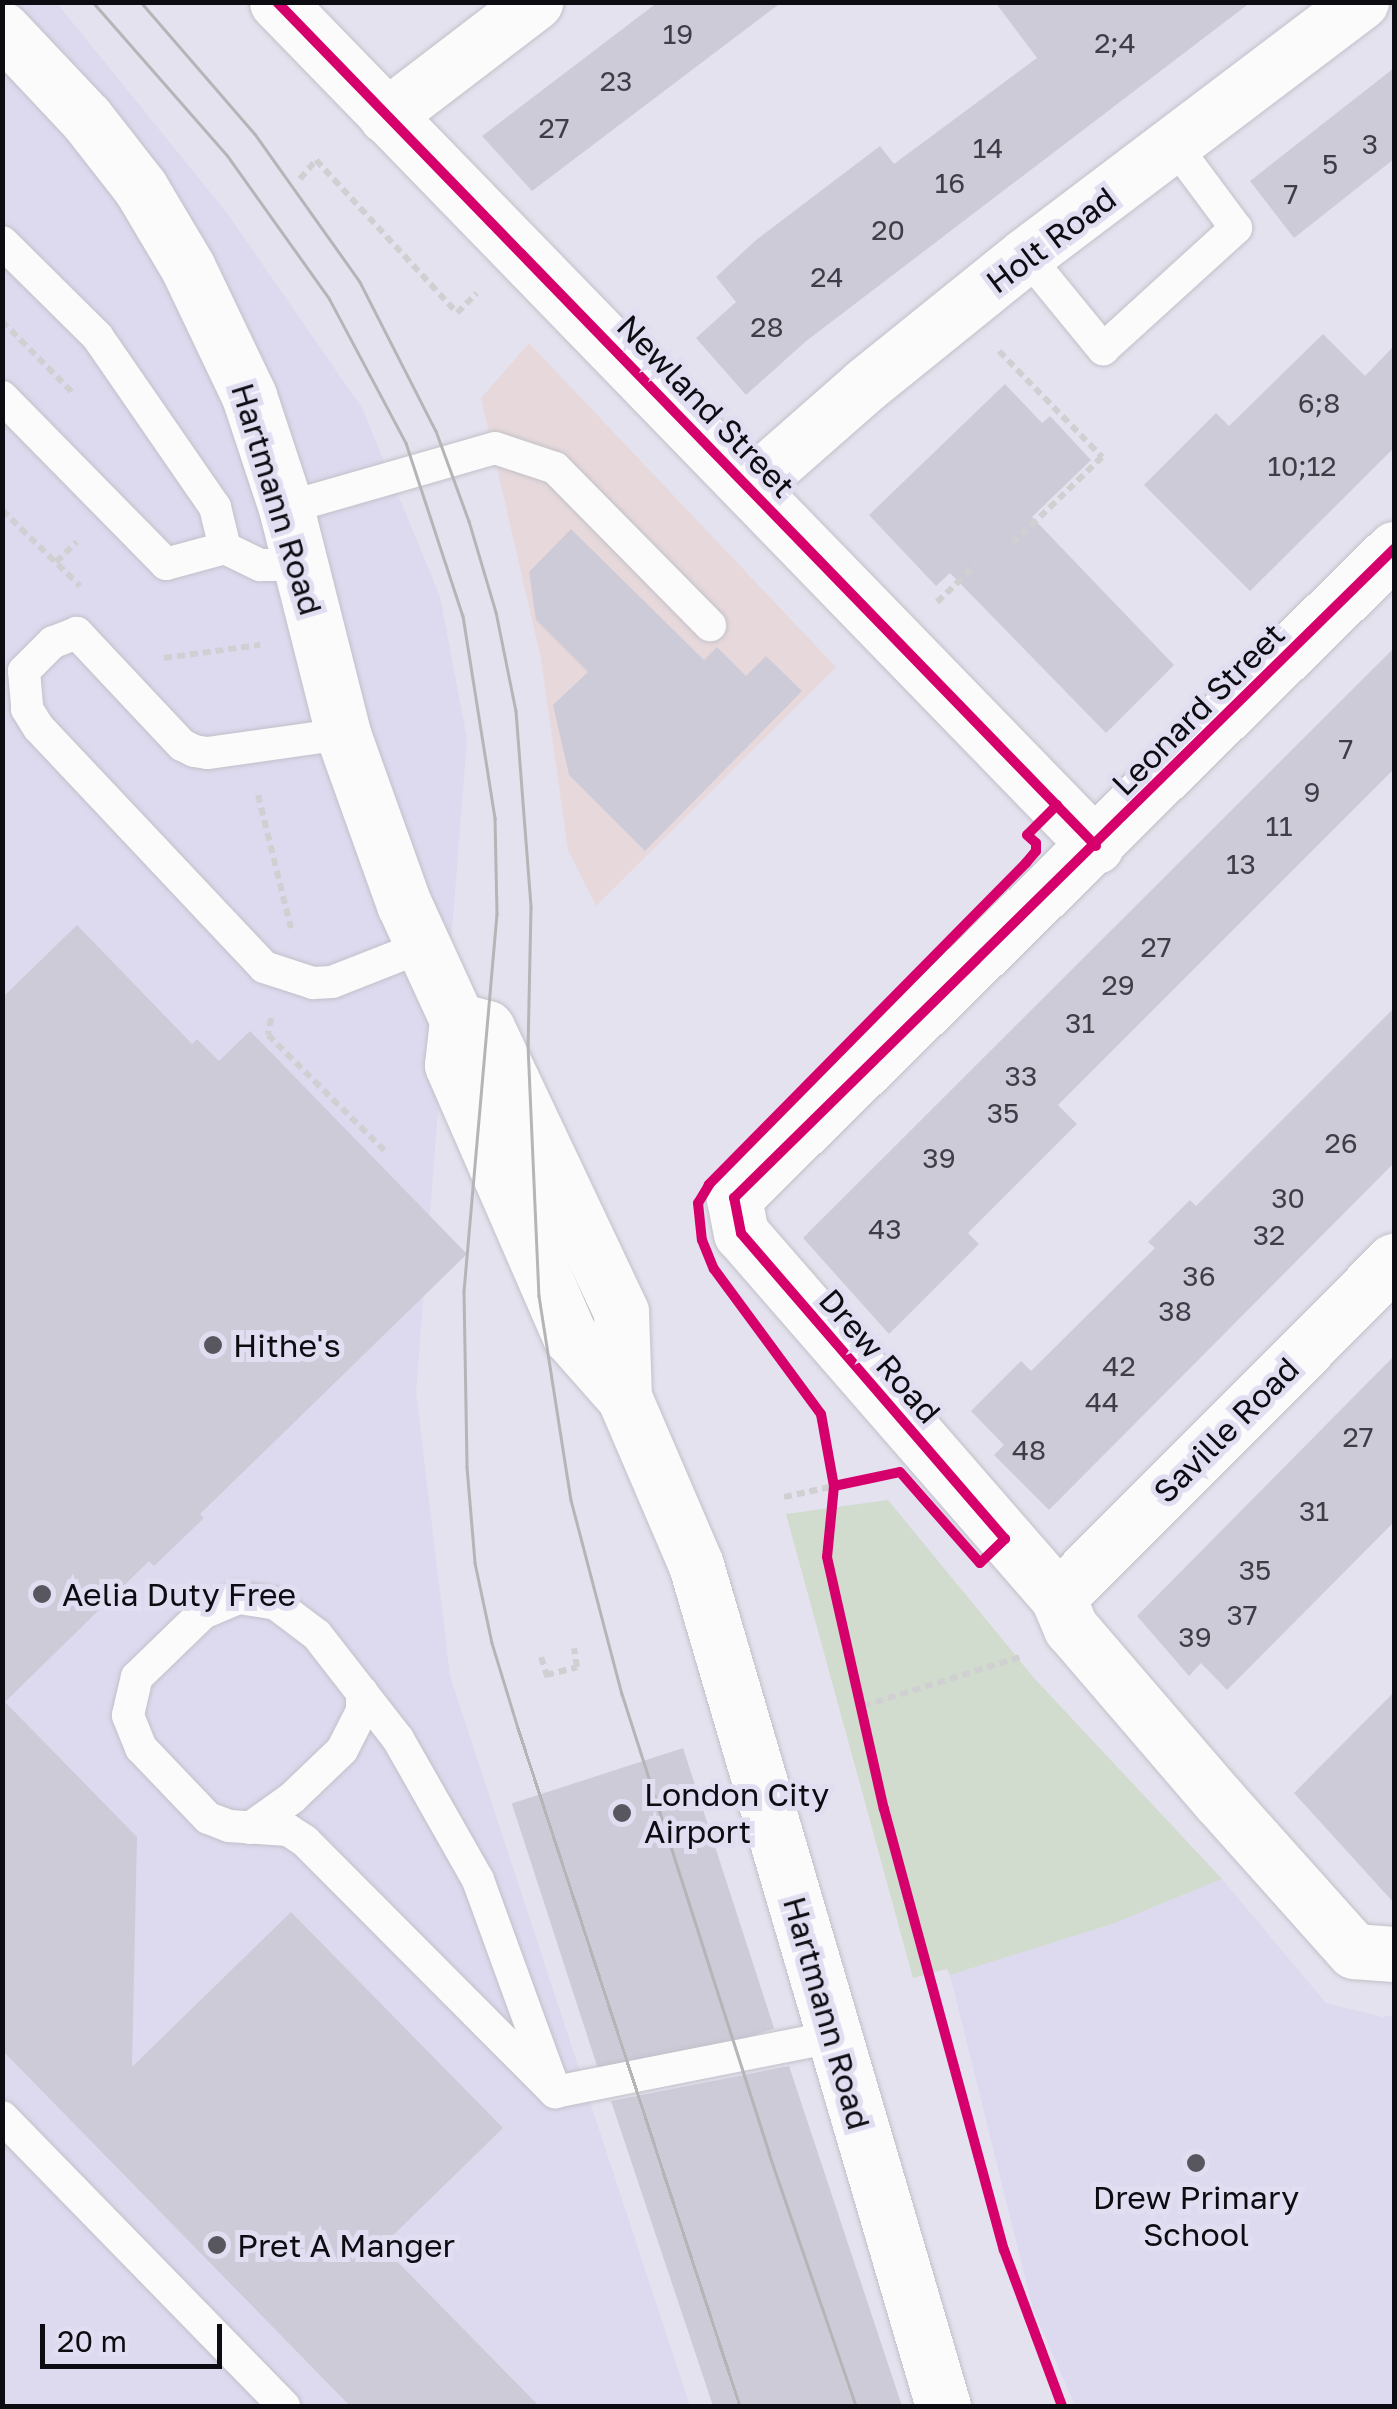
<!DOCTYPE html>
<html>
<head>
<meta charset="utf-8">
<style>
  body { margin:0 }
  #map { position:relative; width:1397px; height:2409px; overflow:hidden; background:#e4e2ee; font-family:"Golos Text",sans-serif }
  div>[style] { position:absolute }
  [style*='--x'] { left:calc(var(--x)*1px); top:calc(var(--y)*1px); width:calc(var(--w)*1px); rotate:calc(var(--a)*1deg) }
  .industrial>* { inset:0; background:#e7d9db }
  .built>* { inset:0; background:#dddaef }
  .green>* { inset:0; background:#d1dbce }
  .building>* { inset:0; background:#cdcbd8; transform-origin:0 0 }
  .path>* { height:6px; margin-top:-3px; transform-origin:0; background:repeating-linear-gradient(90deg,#d0cfd2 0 8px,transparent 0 13px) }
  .roads { filter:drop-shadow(0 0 2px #c2c0c9) drop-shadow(0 0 2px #c2c0c9) }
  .service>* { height:32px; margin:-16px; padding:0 16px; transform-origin:16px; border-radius:16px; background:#fbfbfc }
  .minor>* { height:55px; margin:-27.5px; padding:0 27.5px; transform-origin:27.5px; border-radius:27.5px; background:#fbfbfc }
  .tram>* { height:2.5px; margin:-1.25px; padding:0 1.25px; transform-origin:1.25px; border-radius:1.25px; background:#b5b5b8 }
  .cycleway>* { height:10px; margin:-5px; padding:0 5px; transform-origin:5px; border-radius:5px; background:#d6006c }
  .dots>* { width:28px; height:28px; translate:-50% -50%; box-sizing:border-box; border:5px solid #e1def2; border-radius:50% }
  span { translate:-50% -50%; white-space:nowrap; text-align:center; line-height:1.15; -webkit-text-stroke:10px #e1def2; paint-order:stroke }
  .number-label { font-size:28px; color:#3f3e46 }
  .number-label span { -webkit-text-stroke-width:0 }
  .street-label { font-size:32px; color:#0d0c12 }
  .poi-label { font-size:32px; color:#0d0c12 }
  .left { translate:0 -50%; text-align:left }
  .frame { position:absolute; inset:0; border:5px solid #0d0c12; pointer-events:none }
  .scale { position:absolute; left:40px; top:2324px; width:182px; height:45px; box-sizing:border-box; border:5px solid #0d0c12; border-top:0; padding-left:12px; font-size:30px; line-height:35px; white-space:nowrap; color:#0d0c12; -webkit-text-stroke:8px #e1def2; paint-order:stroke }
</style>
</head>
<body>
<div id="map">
  <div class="industrial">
    <div style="clip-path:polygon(529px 343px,836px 667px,596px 906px,568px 850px,541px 659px,481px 398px)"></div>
  </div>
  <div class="built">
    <div style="clip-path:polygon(56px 2px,227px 213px,362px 408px,440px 596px,467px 739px,416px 1392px,450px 1676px,690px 2406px,3px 2406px,2px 3px)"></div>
    <div style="clip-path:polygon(1222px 1879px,1326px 2003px,1383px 2017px,1394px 2015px,1394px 2406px,1075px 2406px,1033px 2309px,950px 1975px,1112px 1924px)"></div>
  </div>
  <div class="green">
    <div style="clip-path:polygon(888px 1500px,1034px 1678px,1222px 1879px,1112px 1924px,950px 1975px,947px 1969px,913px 1978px,786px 1514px)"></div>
  </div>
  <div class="building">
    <div style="clip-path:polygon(658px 2px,782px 2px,532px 191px,482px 136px)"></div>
    <div style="clip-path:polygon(995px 2px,1251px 2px,805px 342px,746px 395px,696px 338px,736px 302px,716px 277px,756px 240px,880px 146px,894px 164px,1037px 58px)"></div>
    <div style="clip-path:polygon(1394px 68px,1394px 159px,1294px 238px,1250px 181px)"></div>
    <div style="clip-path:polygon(1323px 334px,1365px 376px,1394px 346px,1394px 448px,1250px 591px,1144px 485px,1216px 413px,1229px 426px)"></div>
    <div style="clip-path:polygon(1005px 384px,1042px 423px,1050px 416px,1091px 460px,1032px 517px,1174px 665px,1106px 733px,950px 573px,936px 586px,869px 515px)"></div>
    <div style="clip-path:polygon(571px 529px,704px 660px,717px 647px,746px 676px,766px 656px,802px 691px,645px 851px,569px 775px,553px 705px,588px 672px,536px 620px,529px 572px)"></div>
    <div style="clip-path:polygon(1394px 648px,1394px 769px,1058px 1105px,1077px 1124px,968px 1233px,979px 1244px,889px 1334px,803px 1238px)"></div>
    <div style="clip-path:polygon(77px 925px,192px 1044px,197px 1039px,219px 1061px,250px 1031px,467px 1254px,200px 1514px,204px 1518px,154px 1566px,149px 1561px,5px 1702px,137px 1837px,132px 2067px,291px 1912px,503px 2128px,382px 2246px,539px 2406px,350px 2406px,2px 2050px,2px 998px)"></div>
    <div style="clip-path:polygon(1394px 1008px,1394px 1163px,1049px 1510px,994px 1455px,1004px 1445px,971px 1411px,1021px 1361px,1031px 1371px,1155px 1248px,1148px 1242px,1190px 1200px,1196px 1206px)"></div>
    <div style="clip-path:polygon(1394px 1356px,1394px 1522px,1227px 1690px,1201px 1663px,1189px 1676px,1137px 1616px)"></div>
    <div style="clip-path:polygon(1394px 1692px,1394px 1903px,1294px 1793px)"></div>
    <div style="left:683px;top:1748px;width:295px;height:180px;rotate:72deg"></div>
    <div style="clip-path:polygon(789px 2066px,902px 2406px,713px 2406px,611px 2101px)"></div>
  </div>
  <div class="path">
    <div style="--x:300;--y:179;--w:25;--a:-50"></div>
    <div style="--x:316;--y:160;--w:208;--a:47.3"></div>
    <div style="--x:457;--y:313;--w:28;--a:-45"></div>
    <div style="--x:2;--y:321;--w:104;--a:45.4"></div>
    <div style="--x:999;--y:351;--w:148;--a:45.8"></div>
    <div style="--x:1102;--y:457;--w:124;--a:136"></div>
    <div style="--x:2;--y:510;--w:109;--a:44.3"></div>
    <div style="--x:56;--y:562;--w:29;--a:-44"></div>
    <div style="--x:937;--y:602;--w:54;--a:-43.5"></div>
    <div style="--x:164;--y:658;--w:97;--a:-7.7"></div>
    <div style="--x:258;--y:795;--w:137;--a:76.1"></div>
    <div style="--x:271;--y:1018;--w:17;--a:100"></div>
    <div style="--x:268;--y:1035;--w:166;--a:44.8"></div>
    <div style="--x:784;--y:1497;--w:94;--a:-12.3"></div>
    <div style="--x:541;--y:1657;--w:25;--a:72"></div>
    <div style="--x:546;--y:1675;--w:32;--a:-14"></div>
    <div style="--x:577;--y:1667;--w:19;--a:-99"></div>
    <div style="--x:863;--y:1706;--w:164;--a:-17.3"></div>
  </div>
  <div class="roads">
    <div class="service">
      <div style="--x:2;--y:242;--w:134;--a:44.7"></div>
      <div style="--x:97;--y:336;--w:208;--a:55.4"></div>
      <div style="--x:215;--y:507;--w:42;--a:76.3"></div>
      <div style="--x:1026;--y:255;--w:122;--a:50.7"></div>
      <div style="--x:1103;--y:349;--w:180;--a:-42.3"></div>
      <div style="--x:1236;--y:228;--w:102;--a:-126.6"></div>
      <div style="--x:2;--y:397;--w:234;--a:45.5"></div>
      <div style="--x:166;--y:564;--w:61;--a:-15.2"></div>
      <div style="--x:225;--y:548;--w:39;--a:26"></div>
      <div style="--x:260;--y:565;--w:39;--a:0"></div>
      <div style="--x:286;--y:508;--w:217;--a:-16"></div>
      <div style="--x:495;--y:448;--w:63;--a:18.4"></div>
      <div style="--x:555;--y:468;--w:221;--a:45.4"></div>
      <div style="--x:343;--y:734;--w:137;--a:172"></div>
      <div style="--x:207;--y:753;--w:13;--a:-171"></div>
      <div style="--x:194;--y:751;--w:13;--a:-153"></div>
      <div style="--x:182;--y:745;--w:154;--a:-133.2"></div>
      <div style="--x:77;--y:633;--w:26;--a:159"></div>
      <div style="--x:53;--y:642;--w:41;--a:135"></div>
      <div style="--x:24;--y:671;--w:38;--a:85"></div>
      <div style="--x:27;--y:709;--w:22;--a:58"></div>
      <div style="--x:39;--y:728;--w:328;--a:46.7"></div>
      <div style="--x:264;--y:967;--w:52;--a:18.1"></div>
      <div style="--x:313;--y:983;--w:19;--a:-3"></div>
      <div style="--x:332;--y:982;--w:99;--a:-21.4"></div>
      <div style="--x:239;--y:1598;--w:37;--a:9"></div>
      <div style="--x:276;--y:1604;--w:51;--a:37.1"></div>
      <div style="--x:317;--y:1635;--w:132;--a:52.1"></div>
      <div style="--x:398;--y:1739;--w:162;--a:60.4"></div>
      <div style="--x:478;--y:1880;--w:226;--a:70"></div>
      <div style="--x:555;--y:2092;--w:354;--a:-134.9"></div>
      <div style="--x:305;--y:1841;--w:20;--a:-147"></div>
      <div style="--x:288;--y:1830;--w:59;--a:-176.1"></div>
      <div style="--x:229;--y:1826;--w:22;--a:-159"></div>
      <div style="--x:208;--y:1818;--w:97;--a:-133.7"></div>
      <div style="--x:141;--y:1748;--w:35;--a:-112"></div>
      <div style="--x:128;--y:1715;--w:39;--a:-77"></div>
      <div style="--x:137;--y:1677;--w:92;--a:-44.1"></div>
      <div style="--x:203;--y:1613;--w:39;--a:-23"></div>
      <div style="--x:250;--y:1828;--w:52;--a:-35.5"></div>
      <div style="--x:292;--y:1798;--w:69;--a:-43.8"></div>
      <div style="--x:342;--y:1750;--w:44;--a:-62.9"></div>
      <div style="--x:362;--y:1711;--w:19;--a:-90"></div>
      <div style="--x:555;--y:2092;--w:283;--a:-11.2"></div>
      <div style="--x:2;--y:2117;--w:404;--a:45.7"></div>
    </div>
    <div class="minor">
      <div style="--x:277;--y:2;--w:1176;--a:45.86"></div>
      <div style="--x:2;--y:29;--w:122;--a:46.7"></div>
      <div style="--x:86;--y:118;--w:88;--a:52"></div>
      <div style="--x:140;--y:187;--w:94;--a:59.3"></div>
      <div style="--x:188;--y:268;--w:142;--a:64.5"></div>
      <div style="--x:249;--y:396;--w:118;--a:71.7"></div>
      <div style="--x:286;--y:508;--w:233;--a:75.8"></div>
      <div style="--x:343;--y:734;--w:181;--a:70.3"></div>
      <div style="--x:404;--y:904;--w:128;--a:65.4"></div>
      <div style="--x:457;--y:1020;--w:45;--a:96.3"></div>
      <div style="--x:452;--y:1065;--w:296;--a:66.5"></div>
      <div style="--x:570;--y:1336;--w:81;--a:48.5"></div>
      <div style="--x:624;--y:1397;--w:183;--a:66.8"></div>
      <div style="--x:696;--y:1565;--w:877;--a:73.63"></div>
      <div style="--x:386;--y:116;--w:188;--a:-37.4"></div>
      <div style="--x:749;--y:487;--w:154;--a:-41.3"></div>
      <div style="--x:865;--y:385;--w:207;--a:-38.9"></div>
      <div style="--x:1026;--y:255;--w:420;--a:-37.1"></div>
      <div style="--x:1394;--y:549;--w:926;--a:135.48"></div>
      <div style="--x:734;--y:1198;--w:36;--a:79"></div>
      <div style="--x:741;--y:1233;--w:483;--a:49"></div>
      <div style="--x:1058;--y:1598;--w:33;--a:67"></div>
      <div style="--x:1071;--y:1628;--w:227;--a:49.3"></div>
      <div style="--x:1219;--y:1800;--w:203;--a:48.2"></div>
      <div style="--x:1354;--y:1951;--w:40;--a:4.3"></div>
      <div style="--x:457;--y:1020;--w:31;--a:15"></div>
      <div style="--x:487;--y:1028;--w:314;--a:64.7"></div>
      <div style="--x:621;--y:1312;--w:85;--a:88"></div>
      <div style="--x:1058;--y:1598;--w:476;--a:-45.1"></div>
    </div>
  </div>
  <div class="tram">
    <div style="--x:93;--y:2;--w:203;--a:48.8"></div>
    <div style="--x:227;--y:155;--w:176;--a:54.5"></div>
    <div style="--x:329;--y:298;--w:164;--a:62"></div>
    <div style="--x:406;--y:443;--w:182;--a:71.8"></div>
    <div style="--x:463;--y:616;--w:205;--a:81"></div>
    <div style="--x:495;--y:818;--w:96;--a:88.8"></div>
    <div style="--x:497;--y:914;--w:379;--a:95"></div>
    <div style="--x:464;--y:1292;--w:175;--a:89"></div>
    <div style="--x:467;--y:1467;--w:96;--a:85.2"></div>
    <div style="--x:475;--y:1563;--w:82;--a:78"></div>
    <div style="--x:492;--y:1643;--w:89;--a:73"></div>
    <div style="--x:518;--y:1728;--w:713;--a:71.87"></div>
    <div style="--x:141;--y:2;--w:174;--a:49.2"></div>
    <div style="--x:255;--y:134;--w:181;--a:54.6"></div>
    <div style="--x:360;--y:282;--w:167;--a:63"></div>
    <div style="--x:436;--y:431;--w:96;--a:69.9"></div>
    <div style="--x:469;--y:521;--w:95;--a:73.5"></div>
    <div style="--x:496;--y:612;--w:101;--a:78.6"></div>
    <div style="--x:516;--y:711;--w:197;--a:85.6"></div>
    <div style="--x:531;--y:907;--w:138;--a:91.2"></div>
    <div style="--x:528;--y:1045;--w:251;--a:87.5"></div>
    <div style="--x:539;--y:1296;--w:206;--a:81.1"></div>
    <div style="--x:571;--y:1500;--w:201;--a:75.3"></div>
    <div style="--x:622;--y:1694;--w:482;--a:72.2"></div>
    <div style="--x:769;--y:2153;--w:268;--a:71"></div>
  </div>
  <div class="cycleway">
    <div style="--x:277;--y:2;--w:1176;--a:45.86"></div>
    <div style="--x:1057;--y:805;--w:42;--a:135"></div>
    <div style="--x:1027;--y:835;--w:12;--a:42"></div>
    <div style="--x:1036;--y:843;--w:8;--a:90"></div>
    <div style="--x:1036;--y:851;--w:16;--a:130"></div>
    <div style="--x:1026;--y:863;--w:452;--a:134.6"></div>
    <div style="--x:709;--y:1185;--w:21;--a:121"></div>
    <div style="--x:698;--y:1203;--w:37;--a:84"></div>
    <div style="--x:702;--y:1240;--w:31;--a:68"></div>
    <div style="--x:714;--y:1269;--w:180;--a:53.6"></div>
    <div style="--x:821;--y:1414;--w:73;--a:79.8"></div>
    <div style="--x:834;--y:1486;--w:71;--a:95.6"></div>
    <div style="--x:827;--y:1557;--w:258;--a:77.3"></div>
    <div style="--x:884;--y:1809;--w:457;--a:74.8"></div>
    <div style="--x:1004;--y:2250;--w:166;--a:69.6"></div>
    <div style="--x:834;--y:1486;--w:67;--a:-12"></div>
    <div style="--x:900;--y:1472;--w:121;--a:48.7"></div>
    <div style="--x:980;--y:1563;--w:35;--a:-44"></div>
    <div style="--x:1005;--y:1539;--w:404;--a:-130.8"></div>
    <div style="--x:741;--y:1233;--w:36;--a:-101"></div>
    <div style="--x:734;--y:1198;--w:926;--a:-44.52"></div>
  </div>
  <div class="dots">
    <div style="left:213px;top:1345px;background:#58575f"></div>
    <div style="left:42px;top:1594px;background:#58575f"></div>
    <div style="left:622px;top:1813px;background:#58575f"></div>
    <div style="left:1196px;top:2163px;background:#58575f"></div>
    <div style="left:217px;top:2245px;background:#58575f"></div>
  </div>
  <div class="number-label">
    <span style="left:678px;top:34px">19</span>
    <span style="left:1115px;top:43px">2;4</span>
    <span style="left:616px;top:81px">23</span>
    <span style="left:554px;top:128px">27</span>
    <span style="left:1370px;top:144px">3</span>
    <span style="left:988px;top:148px">14</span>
    <span style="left:1330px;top:164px">5</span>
    <span style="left:950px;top:183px">16</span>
    <span style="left:1291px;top:194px">7</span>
    <span style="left:888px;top:230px">20</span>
    <span style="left:827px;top:277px">24</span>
    <span style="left:767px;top:327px">28</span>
    <span style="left:1319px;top:403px">6;8</span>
    <span style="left:1302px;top:466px">10;12</span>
    <span style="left:1346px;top:749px">7</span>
    <span style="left:1312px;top:792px">9</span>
    <span style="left:1279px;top:826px">11</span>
    <span style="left:1241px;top:864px">13</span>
    <span style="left:1156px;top:947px">27</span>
    <span style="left:1118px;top:985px">29</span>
    <span style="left:1080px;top:1023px">31</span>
    <span style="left:1021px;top:1076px">33</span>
    <span style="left:1003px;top:1113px">35</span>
    <span style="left:1341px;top:1143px">26</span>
    <span style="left:939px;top:1158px">39</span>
    <span style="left:1288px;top:1198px">30</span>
    <span style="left:885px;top:1229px">43</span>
    <span style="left:1269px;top:1235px">32</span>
    <span style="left:1199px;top:1276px">36</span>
    <span style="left:1175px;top:1311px">38</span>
    <span style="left:1119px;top:1366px">42</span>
    <span style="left:1102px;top:1402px">44</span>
    <span style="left:1358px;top:1437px">27</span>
    <span style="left:1029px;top:1450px">48</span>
    <span style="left:1314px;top:1511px">31</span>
    <span style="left:1255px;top:1570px">35</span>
    <span style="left:1242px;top:1615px">37</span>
    <span style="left:1195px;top:1637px">39</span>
  </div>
  <div class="street-label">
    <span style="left:1051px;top:240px;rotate:-37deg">Holt Road</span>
    <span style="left:706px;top:406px;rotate:46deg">Newland Street</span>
    <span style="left:277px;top:499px;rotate:73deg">Hartmann Road</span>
    <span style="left:1198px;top:709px;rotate:-45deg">Leonard Street</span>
    <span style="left:880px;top:1356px;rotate:49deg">Drew Road</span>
    <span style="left:1226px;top:1430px;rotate:-45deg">Saville Road</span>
    <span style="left:827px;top:2013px;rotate:74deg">Hartmann Road</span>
  </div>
  <div class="poi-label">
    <span class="left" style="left:233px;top:1345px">Hithe's</span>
    <span class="left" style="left:62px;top:1594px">Aelia Duty Free</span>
    <span class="left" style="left:644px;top:1813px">London City<br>Airport</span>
    <span style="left:1196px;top:2216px">Drew Primary<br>School</span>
    <span class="left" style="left:237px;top:2245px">Pret A Manger</span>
  </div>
  <div class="frame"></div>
  <div class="scale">20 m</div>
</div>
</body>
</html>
